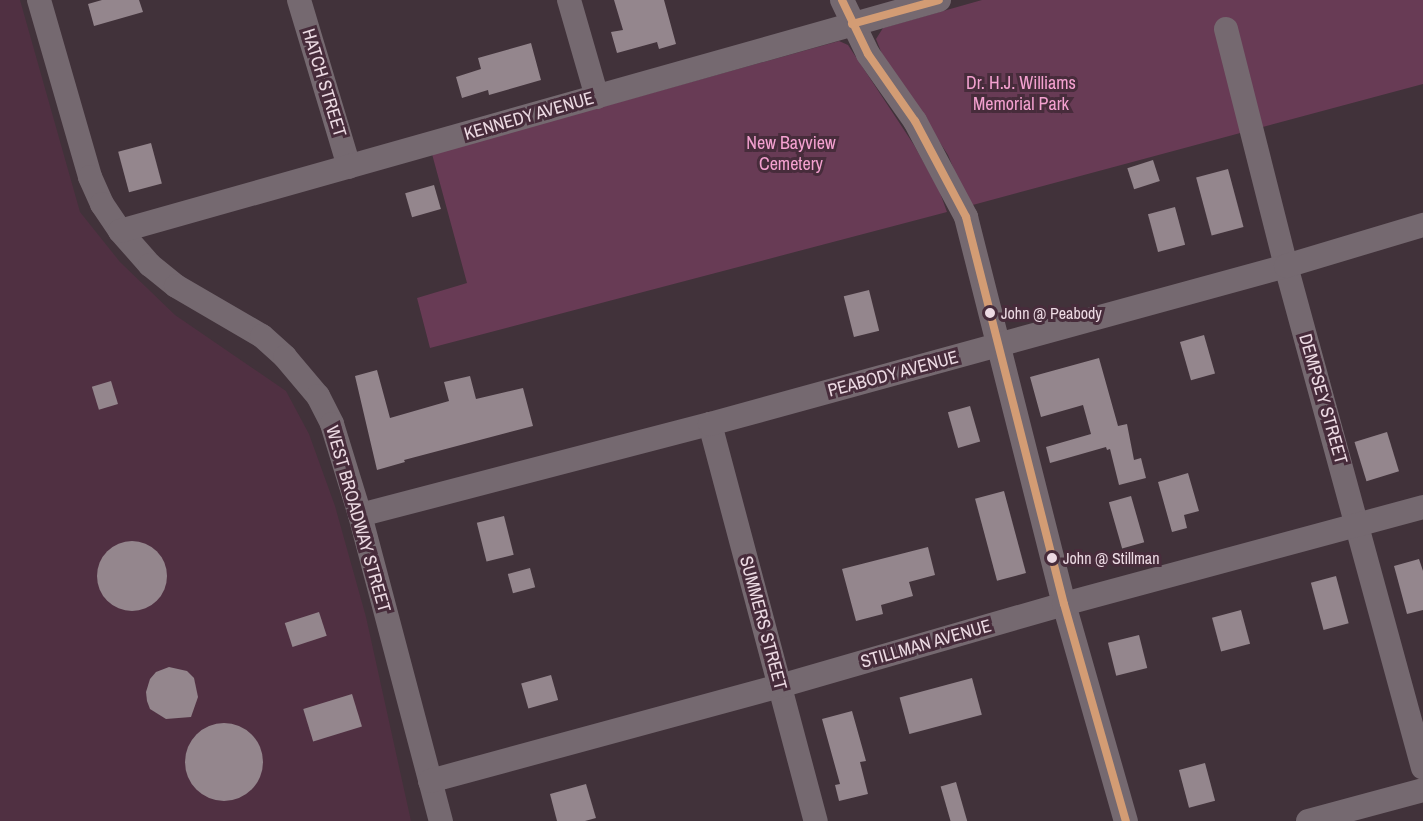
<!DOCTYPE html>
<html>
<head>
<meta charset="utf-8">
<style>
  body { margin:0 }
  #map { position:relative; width:1423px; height:821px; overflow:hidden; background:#41323a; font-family:"Archivo Narrow",sans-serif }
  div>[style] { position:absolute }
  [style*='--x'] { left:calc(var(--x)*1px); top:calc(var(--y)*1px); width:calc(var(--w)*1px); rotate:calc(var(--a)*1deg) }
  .built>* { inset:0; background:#503042 }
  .green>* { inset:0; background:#683b55 }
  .building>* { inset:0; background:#94868d; transform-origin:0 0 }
  .round { border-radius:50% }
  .minor>* { height:24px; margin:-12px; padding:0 12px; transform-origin:12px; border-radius:12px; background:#756970 }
  .bus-1>* { height:8px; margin:-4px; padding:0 4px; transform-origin:4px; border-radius:4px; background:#d39c74 }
  .dots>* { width:16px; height:16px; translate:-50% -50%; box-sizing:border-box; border:3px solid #472c3b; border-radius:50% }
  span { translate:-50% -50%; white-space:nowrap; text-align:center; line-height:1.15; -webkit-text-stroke:6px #472c3b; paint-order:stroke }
  .bus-label { font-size:16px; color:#ecdae3 }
  .left { translate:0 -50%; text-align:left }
  .street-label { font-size:18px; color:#ecdae3 }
  .park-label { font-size:18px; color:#f4a1d0 }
</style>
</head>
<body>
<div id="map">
  <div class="built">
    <div style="clip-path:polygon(0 0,20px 0,80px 212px,120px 262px,175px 315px,286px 391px,309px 434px,335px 506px,366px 617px,411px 821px,0 821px)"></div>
  </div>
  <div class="green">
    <div style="clip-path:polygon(982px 0,1423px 0,1423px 84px,969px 206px,948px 155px,882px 54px,876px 39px,883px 28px)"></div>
    <div style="clip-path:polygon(839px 41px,848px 45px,914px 145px,939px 190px,947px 212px,430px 348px,417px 298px,467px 283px,432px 154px)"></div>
  </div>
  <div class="building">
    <div style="clip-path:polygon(102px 0,139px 0,143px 12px,94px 26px,88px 4px)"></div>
    <div style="clip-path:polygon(614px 0,664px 0,676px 44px,659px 49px,657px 42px,617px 53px,611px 32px,623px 30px)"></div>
    <div style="clip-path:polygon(531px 43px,541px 80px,489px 95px,488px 90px,462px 98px,456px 77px,481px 69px,478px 58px)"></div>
    <div style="left:151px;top:143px;width:42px;height:34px;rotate:75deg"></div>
    <div style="left:1153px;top:160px;width:22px;height:27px;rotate:72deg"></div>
    <div style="left:1228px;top:169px;width:60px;height:33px;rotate:75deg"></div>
    <div style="left:434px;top:185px;width:25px;height:30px;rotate:74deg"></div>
    <div style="left:1175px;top:207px;width:39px;height:28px;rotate:75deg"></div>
    <div style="left:869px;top:290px;width:42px;height:26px;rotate:76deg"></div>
    <div style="left:1204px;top:335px;width:40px;height:25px;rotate:74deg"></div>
    <div style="clip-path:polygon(1099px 358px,1118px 426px,1127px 424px,1134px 460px,1141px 458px,1146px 478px,1119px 485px,1110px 449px,1107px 450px,1106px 447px,1050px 463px,1046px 447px,1091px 434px,1083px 405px,1041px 417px,1030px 377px)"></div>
    <div style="clip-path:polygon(377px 370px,390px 418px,449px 401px,444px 382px,470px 376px,476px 399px,523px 388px,533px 426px,404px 460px,405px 462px,377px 470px,355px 376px)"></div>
    <div style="left:111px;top:381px;width:24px;height:20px;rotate:73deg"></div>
    <div style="left:970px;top:406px;width:37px;height:23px;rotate:74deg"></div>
    <div style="left:1387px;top:432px;width:41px;height:34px;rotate:73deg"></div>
    <div style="clip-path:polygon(1188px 473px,1199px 511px,1184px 515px,1187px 528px,1172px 532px,1158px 482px)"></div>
    <div style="left:1004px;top:491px;width:85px;height:30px;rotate:75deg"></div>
    <div style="left:1131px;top:496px;width:48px;height:23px;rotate:74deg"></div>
    <div style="left:504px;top:516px;width:40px;height:28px;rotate:76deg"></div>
    <div class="round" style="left:97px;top:541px;width:70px;height:70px"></div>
    <div style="clip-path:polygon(928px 547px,935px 575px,909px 582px,913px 596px,881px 605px,883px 614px,856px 621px,842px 569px)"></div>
    <div style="clip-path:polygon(1419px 559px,1423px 571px,1423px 610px,1407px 614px,1394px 566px)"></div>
    <div style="left:530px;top:568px;width:20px;height:23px;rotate:75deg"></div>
    <div style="left:1336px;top:576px;width:49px;height:26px;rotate:75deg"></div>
    <div style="left:1241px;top:610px;width:35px;height:30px;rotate:75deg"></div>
    <div style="left:319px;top:612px;width:25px;height:36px;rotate:72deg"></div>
    <div style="left:1139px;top:635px;width:34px;height:32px;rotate:76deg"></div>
    <div style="clip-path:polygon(169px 667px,187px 671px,194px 678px,198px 697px,191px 717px,166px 719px,150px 709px,147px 701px,146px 692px,150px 679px,156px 672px)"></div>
    <div style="left:551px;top:675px;width:26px;height:31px;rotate:74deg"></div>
    <div style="left:972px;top:678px;width:38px;height:75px;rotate:75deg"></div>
    <div style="left:352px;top:694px;width:34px;height:51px;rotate:73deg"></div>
    <div style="clip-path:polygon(852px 711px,866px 761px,860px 762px,868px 794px,839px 801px,835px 785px,840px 784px,822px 719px)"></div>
    <div class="round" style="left:185px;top:723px;width:78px;height:78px"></div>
    <div style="left:1205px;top:763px;width:39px;height:27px;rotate:75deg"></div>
    <div style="left:956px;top:782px;width:41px;height:16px;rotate:74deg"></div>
    <div style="clip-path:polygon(586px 784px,596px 818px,585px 821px,557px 821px,550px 794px)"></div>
  </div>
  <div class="minor">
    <div style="--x:39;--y:0;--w:184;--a:73.9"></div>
    <div style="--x:90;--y:177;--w:30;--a:66"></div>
    <div style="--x:102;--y:204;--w:32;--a:56"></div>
    <div style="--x:120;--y:231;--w:45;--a:48.6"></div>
    <div style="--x:150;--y:265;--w:33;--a:39"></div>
    <div style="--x:176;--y:286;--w:99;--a:30.2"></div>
    <div style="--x:262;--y:336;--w:31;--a:42"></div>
    <div style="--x:285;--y:357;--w:51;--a:49.8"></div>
    <div style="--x:318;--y:396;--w:31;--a:63"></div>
    <div style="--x:332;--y:424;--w:95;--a:72.9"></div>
    <div style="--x:360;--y:515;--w:317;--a:75.2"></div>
    <div style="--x:299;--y:0;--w:174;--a:73.3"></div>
    <div style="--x:569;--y:0;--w:101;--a:73.9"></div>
    <div style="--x:842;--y:0;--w:60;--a:64.3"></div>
    <div style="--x:868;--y:54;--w:82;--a:55"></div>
    <div style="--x:915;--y:121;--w:109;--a:62"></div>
    <div style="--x:966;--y:217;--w:399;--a:75.8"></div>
    <div style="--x:1064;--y:604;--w:226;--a:74.1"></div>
    <div style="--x:1226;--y:29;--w:244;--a:75.8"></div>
    <div style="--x:1286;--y:266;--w:520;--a:74.74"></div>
    <div style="--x:120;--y:231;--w:851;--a:-15.75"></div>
    <div style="--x:710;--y:424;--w:411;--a:75.1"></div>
    <div style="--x:360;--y:515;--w:362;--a:-14.6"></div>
    <div style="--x:710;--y:424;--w:597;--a:-15.34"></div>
    <div style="--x:1286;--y:266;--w:143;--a:-16.7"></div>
    <div style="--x:430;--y:781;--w:363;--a:-15.2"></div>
    <div style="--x:780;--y:686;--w:296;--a:-16.1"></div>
    <div style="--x:1064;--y:604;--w:372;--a:-15.1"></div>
    <div style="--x:1308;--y:821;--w:119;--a:-15.1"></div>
  </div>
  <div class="bus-1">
    <div style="--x:842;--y:0;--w:60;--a:64.3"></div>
    <div style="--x:868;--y:54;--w:82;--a:55"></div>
    <div style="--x:915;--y:121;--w:109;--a:62"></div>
    <div style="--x:966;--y:217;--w:399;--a:75.8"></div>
    <div style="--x:1064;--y:604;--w:226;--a:74.1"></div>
    <div style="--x:852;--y:24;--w:90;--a:-15.4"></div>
  </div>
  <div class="dots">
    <div style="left:990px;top:313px;background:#ecdae3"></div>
    <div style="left:1052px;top:558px;background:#ecdae3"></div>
  </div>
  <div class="bus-label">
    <span class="left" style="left:1001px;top:313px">John @ Peabody</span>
    <span class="left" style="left:1063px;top:558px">John @ Stillman</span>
  </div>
  <div class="street-label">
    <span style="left:324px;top:83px;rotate:73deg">HATCH STREET</span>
    <span style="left:529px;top:116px;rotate:-16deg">KENNEDY AVENUE</span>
    <span style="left:893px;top:374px;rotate:-15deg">PEABODY AVENUE</span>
    <span style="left:1323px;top:399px;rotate:74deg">DEMPSEY STREET</span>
    <span style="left:358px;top:519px;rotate:74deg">WEST BROADWAY STREET</span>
    <span style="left:763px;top:623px;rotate:75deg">SUMMERS STREET</span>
    <span style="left:926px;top:644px;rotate:-16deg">STILLMAN AVENUE</span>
  </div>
  <div class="park-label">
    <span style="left:1021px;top:94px">Dr. H.J. Williams<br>Memorial Park</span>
    <span style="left:791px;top:154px">New Bayview<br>Cemetery</span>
  </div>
</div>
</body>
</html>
